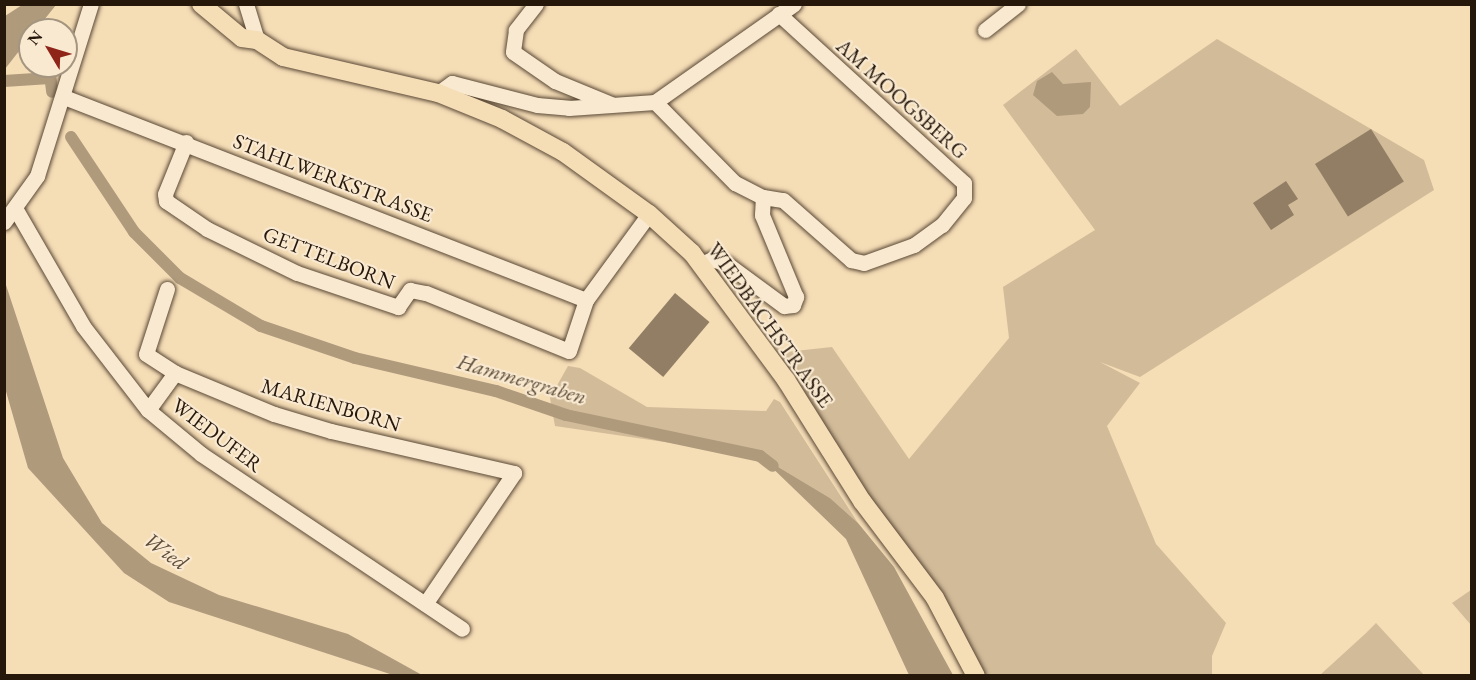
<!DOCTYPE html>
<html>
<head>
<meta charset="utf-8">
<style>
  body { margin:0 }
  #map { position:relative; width:1476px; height:680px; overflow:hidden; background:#f5ddb6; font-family:"EB Garamond",serif }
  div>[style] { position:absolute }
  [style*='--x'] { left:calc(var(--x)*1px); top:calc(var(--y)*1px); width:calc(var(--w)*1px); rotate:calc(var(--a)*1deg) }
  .green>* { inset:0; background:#d2bb99 }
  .water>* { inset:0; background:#af9a7c }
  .canal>* { height:12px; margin:-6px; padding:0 6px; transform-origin:6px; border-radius:6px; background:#af9a7c }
  .building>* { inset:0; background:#927e64; transform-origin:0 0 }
  .roads { filter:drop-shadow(0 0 2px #5a4836) drop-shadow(0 0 2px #5a4836) }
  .minor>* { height:15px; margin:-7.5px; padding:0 7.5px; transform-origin:7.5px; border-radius:7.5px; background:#f8e9d0 }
  .major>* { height:18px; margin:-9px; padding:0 9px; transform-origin:9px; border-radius:9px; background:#f5ddb6 }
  span { translate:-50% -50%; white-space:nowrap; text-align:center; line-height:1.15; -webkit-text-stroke:4.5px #f8e9d0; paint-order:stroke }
  .street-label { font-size:21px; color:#26170b }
  .water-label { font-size:22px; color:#5d4b38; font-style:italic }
  .frame { position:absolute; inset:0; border:6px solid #26170b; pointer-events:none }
  .north { position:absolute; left:18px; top:18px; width:60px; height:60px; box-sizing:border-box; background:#f8e9d0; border:2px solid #a49581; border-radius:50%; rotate:308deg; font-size:16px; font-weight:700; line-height:24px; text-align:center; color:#26170b }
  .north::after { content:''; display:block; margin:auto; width:21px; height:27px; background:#8f2418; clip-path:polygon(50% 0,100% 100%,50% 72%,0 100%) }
</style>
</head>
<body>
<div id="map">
  <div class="green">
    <div style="clip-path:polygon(1217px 39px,1424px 160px,1434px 190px,1140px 377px,1100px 362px,1140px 383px,1107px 426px,1156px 544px,1226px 623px,1212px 656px,1212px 675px,984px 675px,777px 353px,832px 347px,909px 459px,1009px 338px,1003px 287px,1095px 230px,1003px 105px,1076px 49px,1120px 106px)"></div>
    <div style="clip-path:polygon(568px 366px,580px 368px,647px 407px,766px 411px,774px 399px,780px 402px,858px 523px,830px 498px,760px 456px,555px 426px,550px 398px)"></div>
    <div style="clip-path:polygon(1471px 590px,1471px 625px,1452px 603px)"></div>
    <div style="clip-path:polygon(1376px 623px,1424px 675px,1320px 675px,1365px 634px)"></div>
  </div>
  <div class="water">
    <div style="clip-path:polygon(22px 5px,56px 5px,36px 30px,30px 30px,30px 37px,5px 69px,5px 16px)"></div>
    <div style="clip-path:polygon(1052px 72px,1063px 84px,1091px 82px,1090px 107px,1083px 114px,1057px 116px,1033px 95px,1037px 81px)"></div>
    <div style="clip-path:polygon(5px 282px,63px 458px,102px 523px,151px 563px,219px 595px,348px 634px,422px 675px,393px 675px,169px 602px,124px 573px,28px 468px,5px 388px)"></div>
    <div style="clip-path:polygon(760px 456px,830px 498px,858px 523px,894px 567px,953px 675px,909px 675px,846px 539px)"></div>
  </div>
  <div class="canal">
    <div style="--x:49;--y:66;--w:26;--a:83"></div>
    <div style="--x:4;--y:81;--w:46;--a:-3.7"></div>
    <div style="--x:71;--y:137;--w:114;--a:56.4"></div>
    <div style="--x:134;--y:232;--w:65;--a:45"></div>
    <div style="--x:180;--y:278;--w:94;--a:30.7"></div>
    <div style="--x:261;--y:326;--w:99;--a:18.8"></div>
    <div style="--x:355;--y:358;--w:145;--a:13.2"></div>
    <div style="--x:496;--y:391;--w:74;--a:18.9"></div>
    <div style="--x:566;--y:415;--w:198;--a:11.9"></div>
    <div style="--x:760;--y:456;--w:16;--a:38"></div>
  </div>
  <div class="building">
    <div style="left:1371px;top:129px;width:62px;height:66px;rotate:58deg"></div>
    <div style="clip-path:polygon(1286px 181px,1298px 199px,1288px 205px,1294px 215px,1271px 230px,1253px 203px)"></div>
    <div style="left:675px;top:293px;width:45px;height:72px;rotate:40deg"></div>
  </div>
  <div class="roads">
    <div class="minor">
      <div style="--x:246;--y:4;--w:38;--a:73"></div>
      <div style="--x:536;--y:4;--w:33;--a:128"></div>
      <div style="--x:516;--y:30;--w:22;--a:98"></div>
      <div style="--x:513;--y:52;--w:51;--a:34.6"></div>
      <div style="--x:555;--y:81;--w:61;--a:22.3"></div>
      <div style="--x:985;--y:30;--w:42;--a:-38.2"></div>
      <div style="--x:438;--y:93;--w:17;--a:-36"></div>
      <div style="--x:452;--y:83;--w:88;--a:14.5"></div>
      <div style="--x:537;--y:105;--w:32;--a:5"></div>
      <div style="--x:569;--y:108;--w:86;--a:-4"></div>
      <div style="--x:655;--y:102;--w:170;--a:-35.2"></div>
      <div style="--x:64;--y:97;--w:560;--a:21.25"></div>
      <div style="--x:655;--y:102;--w:114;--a:45.4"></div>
      <div style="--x:735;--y:183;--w:31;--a:27"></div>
      <div style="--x:763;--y:197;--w:20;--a:9"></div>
      <div style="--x:783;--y:200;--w:91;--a:41.4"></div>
      <div style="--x:851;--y:260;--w:13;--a:13"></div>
      <div style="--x:864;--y:263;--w:53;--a:-19.8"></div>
      <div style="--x:914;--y:245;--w:34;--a:-36"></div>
      <div style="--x:942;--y:225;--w:35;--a:-51"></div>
      <div style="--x:964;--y:198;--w:15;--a:-90"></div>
      <div style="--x:964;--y:183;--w:251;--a:-137.6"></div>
      <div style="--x:186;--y:142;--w:56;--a:112"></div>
      <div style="--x:165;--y:194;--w:7;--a:82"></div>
      <div style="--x:166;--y:201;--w:50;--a:34.3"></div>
      <div style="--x:207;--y:229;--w:100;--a:26.1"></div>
      <div style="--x:297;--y:273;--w:107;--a:18.6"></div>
      <div style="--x:398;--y:307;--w:21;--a:-55"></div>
      <div style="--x:410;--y:290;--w:16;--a:11"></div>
      <div style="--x:426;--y:293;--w:154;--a:22.1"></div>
      <div style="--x:569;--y:351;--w:54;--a:-71.6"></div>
      <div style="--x:586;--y:300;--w:107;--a:-53.8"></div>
      <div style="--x:15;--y:208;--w:136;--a:60"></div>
      <div style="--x:83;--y:326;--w:106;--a:52.3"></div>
      <div style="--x:148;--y:410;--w:69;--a:39.7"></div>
      <div style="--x:201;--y:454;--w:314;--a:33.8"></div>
      <div style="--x:4;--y:222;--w:57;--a:-54.3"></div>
      <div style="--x:37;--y:176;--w:180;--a:-72.6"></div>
      <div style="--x:701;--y:264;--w:12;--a:-24"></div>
      <div style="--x:712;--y:259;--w:16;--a:18"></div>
      <div style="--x:727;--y:264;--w:71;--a:36.4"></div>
      <div style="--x:784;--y:306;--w:9;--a:-6"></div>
      <div style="--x:793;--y:305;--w:9;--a:-69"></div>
      <div style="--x:796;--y:297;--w:89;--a:-112.5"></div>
      <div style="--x:762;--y:215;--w:18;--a:-87"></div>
      <div style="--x:167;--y:289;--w:68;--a:107.9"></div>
      <div style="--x:146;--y:354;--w:35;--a:33"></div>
      <div style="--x:175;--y:373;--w:107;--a:22.5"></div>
      <div style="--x:274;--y:414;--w:59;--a:16.6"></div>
      <div style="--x:331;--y:431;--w:188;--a:12.9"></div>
      <div style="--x:514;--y:473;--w:158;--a:124.2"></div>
      <div style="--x:148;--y:410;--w:46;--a:-53.9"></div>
    </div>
    <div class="major">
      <div style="--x:201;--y:4;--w:53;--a:39.7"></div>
      <div style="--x:242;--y:38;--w:15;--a:8"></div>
      <div style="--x:257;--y:40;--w:31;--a:33"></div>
      <div style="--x:283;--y:57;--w:159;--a:13.1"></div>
      <div style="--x:438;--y:93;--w:69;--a:22.1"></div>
      <div style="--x:502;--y:119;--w:69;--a:28.4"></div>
      <div style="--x:563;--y:152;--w:106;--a:35.8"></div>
      <div style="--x:649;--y:214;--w:58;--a:42.2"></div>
      <div style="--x:692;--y:253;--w:158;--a:53.5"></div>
      <div style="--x:786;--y:380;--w:143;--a:57.9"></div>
      <div style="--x:862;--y:501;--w:121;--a:53"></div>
      <div style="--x:935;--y:598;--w:88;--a:62.3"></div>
    </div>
  </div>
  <div class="street-label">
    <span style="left:902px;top:99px;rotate:42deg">AM MOOGSBERG</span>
    <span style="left:333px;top:178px;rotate:21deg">STAHLWERKSTRASSE</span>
    <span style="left:329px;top:258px;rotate:21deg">GETTELBORN</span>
    <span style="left:770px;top:325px;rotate:54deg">WIEDBACHSTRASSE</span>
    <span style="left:331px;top:405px;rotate:16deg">MARIENBORN</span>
    <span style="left:217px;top:435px;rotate:37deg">WIEDUFER</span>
  </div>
  <div class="water-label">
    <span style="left:522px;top:379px;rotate:16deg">Hammergraben</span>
    <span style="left:166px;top:551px;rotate:36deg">Wied</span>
  </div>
  <div class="frame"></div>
  <div class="north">N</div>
</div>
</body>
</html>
